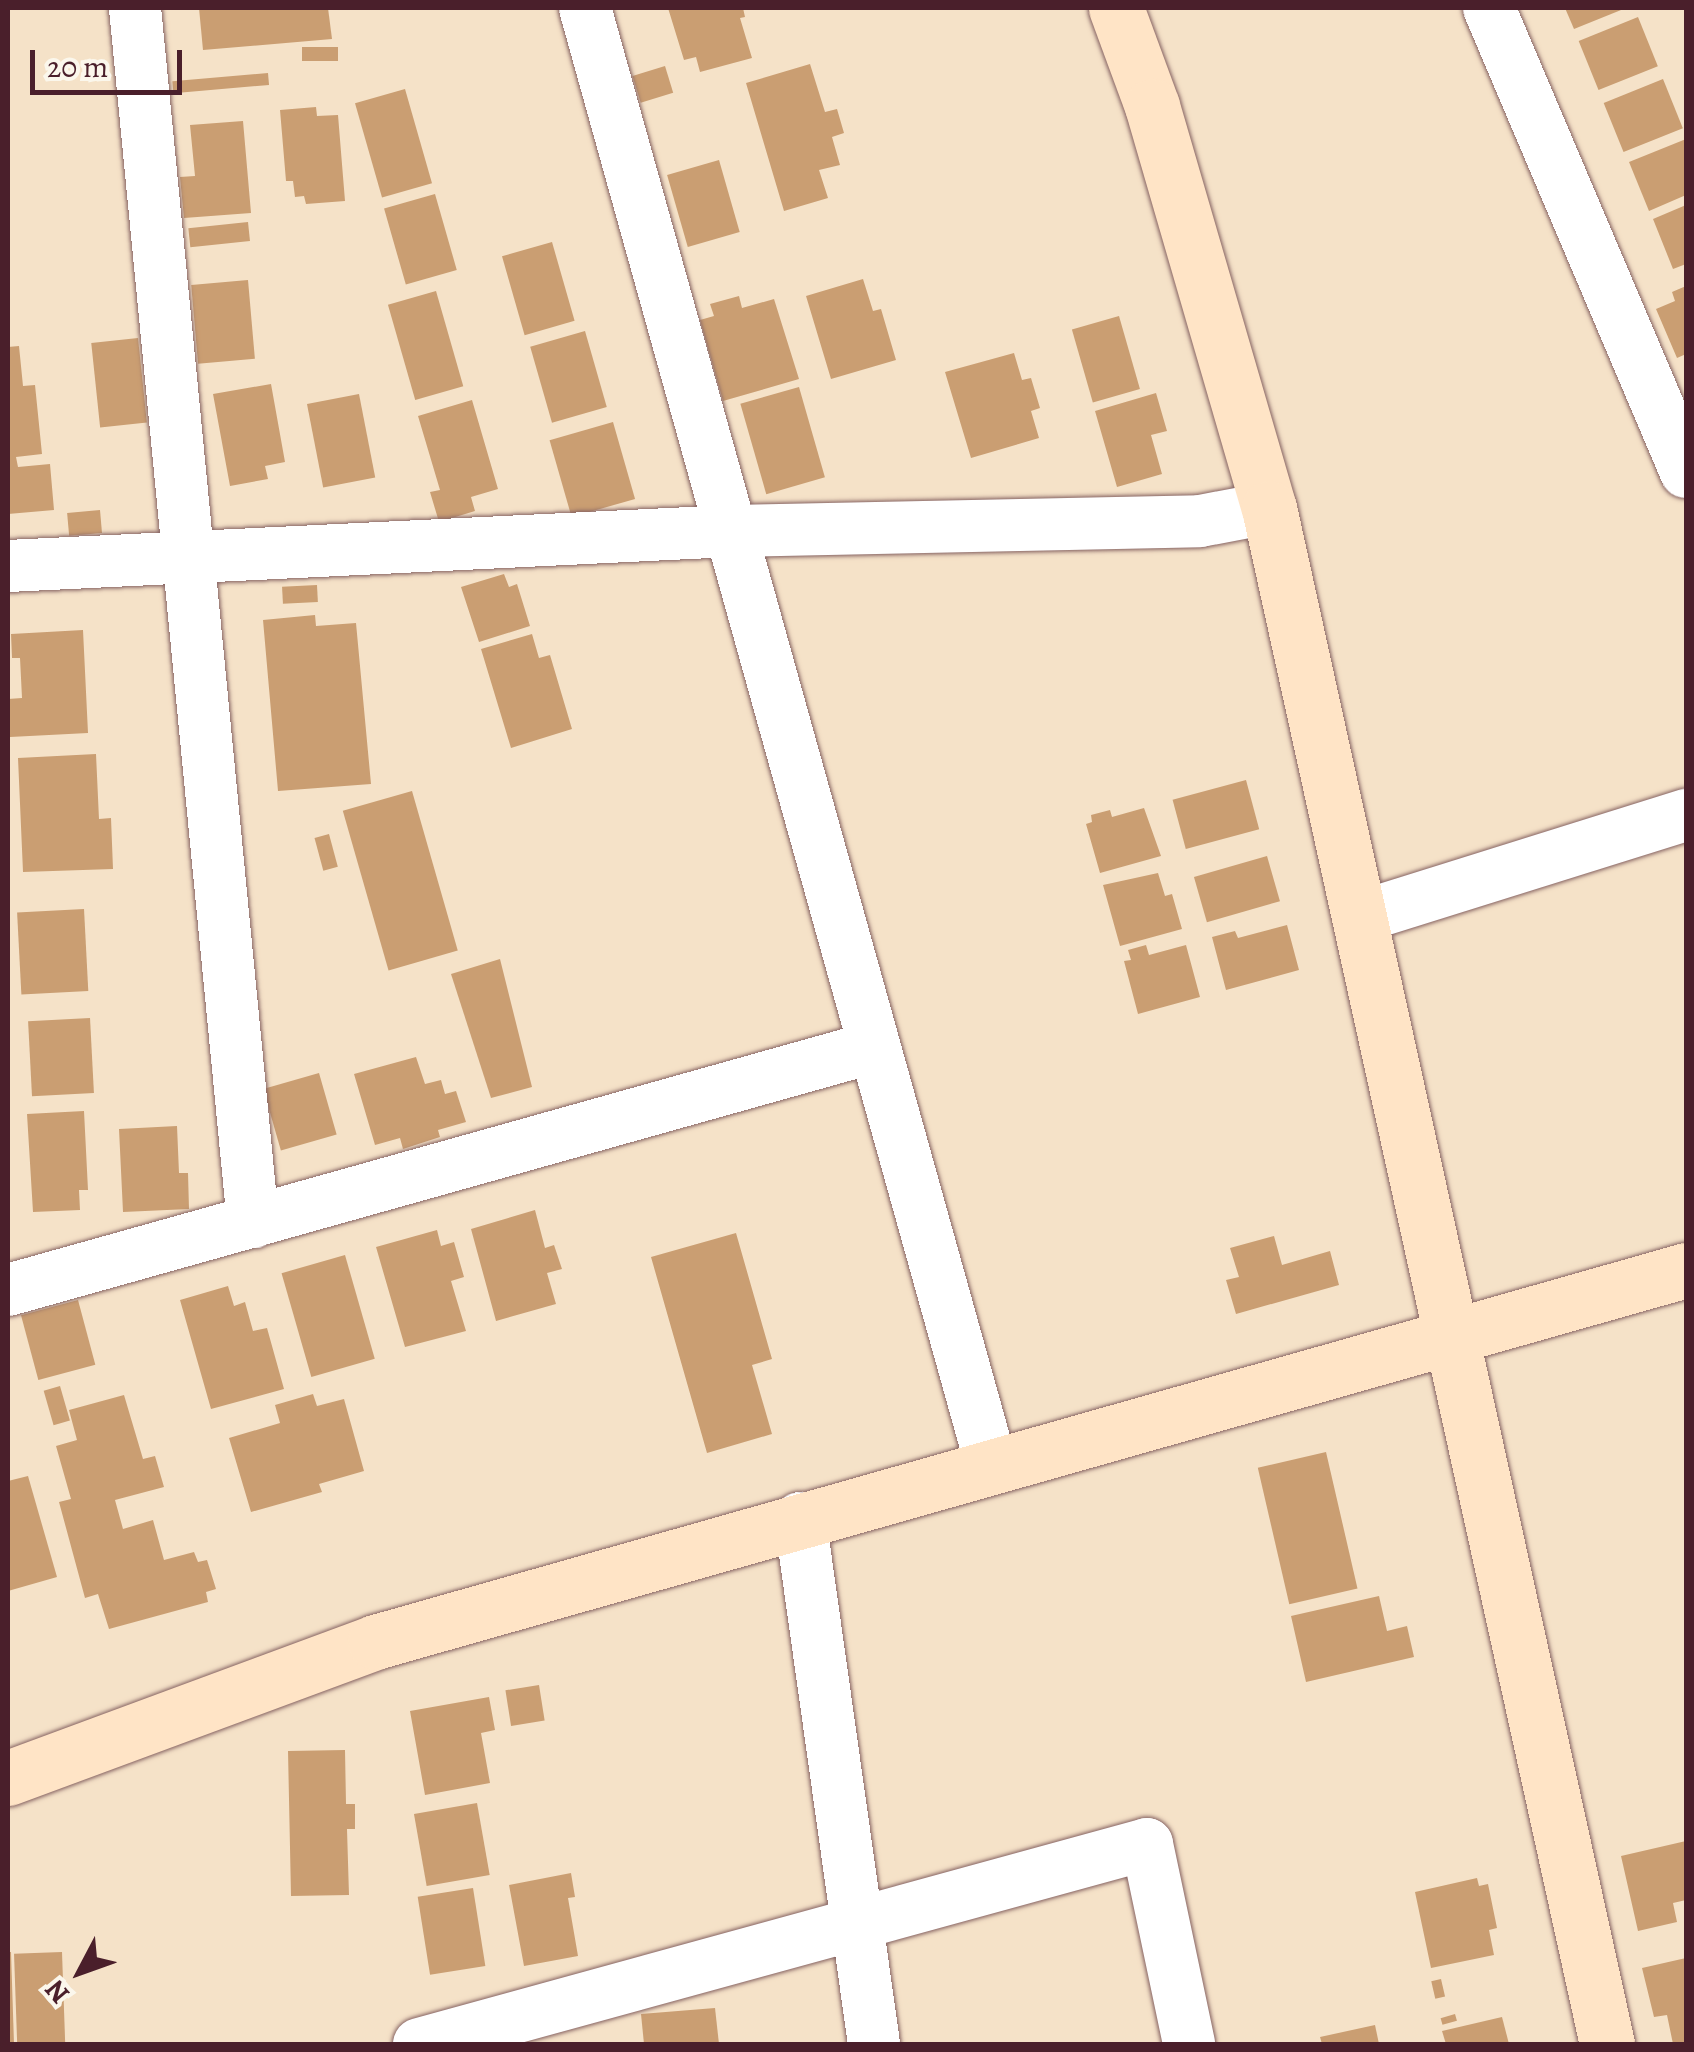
<!DOCTYPE html>
<html>
<head>
<meta charset="utf-8">
<style>
  body { margin:0 }
  #map { position:relative; width:1694px; height:2052px; overflow:hidden; background:#f5e2c8; font-family:Alegreya,serif }
  div>[style] { position:absolute }
  [style*='--x'] { left:calc(var(--x)*1px); top:calc(var(--y)*1px); width:calc(var(--w)*1px); rotate:calc(var(--a)*1deg) }
  .building>* { inset:0; background:#ca9e72; transform-origin:0 0 }
  .roads { filter:drop-shadow(0 0 2px #866362) drop-shadow(0 0 2px #866362) }
  .street>* { height:52px; margin:-26px; padding:0 26px; transform-origin:26px; border-radius:26px; background:#fff }
  .secondary>* { height:55px; margin:-27.5px; padding:0 27.5px; transform-origin:27.5px; border-radius:27.5px; background:#ffe4c6 }
  span { translate:-50% -50%; white-space:nowrap; text-align:center; line-height:1.15; -webkit-text-stroke:9px #fbf7ec; paint-order:stroke }
  .frame { position:absolute; inset:0; border:10px solid #4a1f2b; pointer-events:none }
  .north { position:absolute; left:30px; top:1922px; width:100px; height:100px; -webkit-text-stroke:8px #fbf7ec; paint-order:stroke; rotate:229deg; font-size:28px; font-weight:700; line-height:40px; text-align:center; color:#4a1f2b }
  .north::after { content:''; display:block; margin:auto; width:35px; height:45px; background:#4a1f2b; clip-path:polygon(50% 0,100% 100%,50% 72%,0 100%) }
  .scale { position:absolute; left:30px; top:50px; width:152px; height:45px; box-sizing:border-box; border:5px solid #4a1f2b; border-top:0; padding-left:12px; font-size:30px; line-height:35px; white-space:nowrap; color:#4a1f2b; -webkit-text-stroke:8px #fbf7ec; paint-order:stroke }
</style>
</head>
<body>
<div id="map">
  <div class="building">
    <div style="clip-path:polygon(199px 8px,328px 8px,332px 39px,203px 50px)"></div>
    <div style="clip-path:polygon(668px 8px,743px 8px,745px 17px,740px 18px,752px 58px,700px 72px,696px 57px,684px 60px)"></div>
    <div style="clip-path:polygon(1565px 8px,1626px 8px,1574px 29px)"></div>
    <div style="left:1638px;top:17px;width:53px;height:64px;rotate:68deg"></div>
    <div style="left:338px;top:47px;width:14px;height:36px;rotate:90deg"></div>
    <div style="clip-path:polygon(810px 64px,825px 112px,837px 109px,844px 133px,832px 137px,840px 165px,819px 170px,828px 198px,784px 211px,746px 83px)"></div>
    <div style="left:665px;top:66px;width:28px;height:34px;rotate:73deg"></div>
    <div style="left:268px;top:73px;width:12px;height:96px;rotate:85deg"></div>
    <div style="left:1663px;top:79px;width:53px;height:64px;rotate:68deg"></div>
    <div style="left:405px;top:89px;width:98px;height:52px;rotate:74deg"></div>
    <div style="clip-path:polygon(316px 107px,317px 116px,338px 115px,345px 201px,306px 204px,304px 196px,295px 197px,293px 181px,286px 181px,280px 110px)"></div>
    <div style="clip-path:polygon(243px 121px,251px 213px,184px 218px,180px 177px,195px 176px,190px 125px)"></div>
    <div style="clip-path:polygon(1686px 139px,1686px 195px,1649px 211px,1629px 162px)"></div>
    <div style="left:719px;top:160px;width:75px;height:54px;rotate:74deg"></div>
    <div style="left:435px;top:194px;width:79px;height:53px;rotate:74deg"></div>
    <div style="clip-path:polygon(1686px 205px,1686px 264px,1673px 269px,1653px 219px)"></div>
    <div style="left:248px;top:222px;width:19px;height:60px;rotate:84deg"></div>
    <div style="left:552px;top:242px;width:82px;height:52px;rotate:74deg"></div>
    <div style="clip-path:polygon(863px 279px,873px 311px,881px 309px,896px 360px,831px 379px,806px 296px)"></div>
    <div style="left:248px;top:280px;width:79px;height:57px;rotate:85deg"></div>
    <div style="clip-path:polygon(1686px 286px,1686px 354px,1677px 358px,1656px 309px,1675px 301px,1672px 292px)"></div>
    <div style="left:436px;top:291px;width:99px;height:50px;rotate:74deg"></div>
    <div style="clip-path:polygon(739px 296px,742px 308px,774px 299px,799px 379px,723px 401px,700px 320px,714px 316px,710px 304px)"></div>
    <div style="left:1119px;top:316px;width:76px;height:49px;rotate:74deg"></div>
    <div style="left:585px;top:331px;width:79px;height:57px;rotate:74deg"></div>
    <div style="left:138px;top:338px;width:85px;height:47px;rotate:84deg"></div>
    <div style="clip-path:polygon(19px 346px,23px 386px,35px 385px,42px 454px,16px 457px,18px 467px,50px 464px,54px 510px,8px 514px,8px 347px)"></div>
    <div style="clip-path:polygon(1014px 353px,1022px 380px,1031px 378px,1040px 408px,1031px 411px,1039px 438px,971px 458px,945px 372px)"></div>
    <div style="clip-path:polygon(271px 384px,285px 462px,265px 466px,268px 479px,230px 486px,213px 394px)"></div>
    <div style="left:799px;top:387px;width:94px;height:61px;rotate:74deg"></div>
    <div style="clip-path:polygon(1156px 393px,1167px 431px,1151px 435px,1162px 474px,1117px 487px,1095px 411px)"></div>
    <div style="left:359px;top:394px;width:85px;height:53px;rotate:79deg"></div>
    <div style="clip-path:polygon(472px 400px,498px 489px,471px 497px,475px 511px,439px 522px,430px 492px,440px 490px,418px 416px)"></div>
    <div style="left:613px;top:422px;width:80px;height:66px;rotate:74deg"></div>
    <div style="left:100px;top:510px;width:23px;height:33px;rotate:85deg"></div>
    <div style="clip-path:polygon(504px 574px,509px 587px,517px 584px,530px 626px,479px 642px,461px 587px)"></div>
    <div style="left:317px;top:585px;width:17px;height:35px;rotate:87deg"></div>
    <div style="clip-path:polygon(315px 615px,316px 626px,356px 623px,371px 784px,278px 791px,263px 620px)"></div>
    <div style="clip-path:polygon(83px 630px,88px 733px,10px 737px,8px 699px,22px 698px,20px 658px,12px 658px,11px 634px)"></div>
    <div style="clip-path:polygon(532px 634px,539px 658px,550px 655px,572px 729px,511px 748px,481px 649px)"></div>
    <div style="clip-path:polygon(96px 754px,99px 819px,111px 818px,113px 869px,23px 872px,18px 758px)"></div>
    <div style="left:1246px;top:780px;width:51px;height:76px;rotate:75deg"></div>
    <div style="left:412px;top:791px;width:166px;height:72px;rotate:74deg"></div>
    <div style="clip-path:polygon(1144px 808px,1161px 856px,1100px 873px,1086px 824px,1092px 822px,1091px 815px,1110px 810px,1112px 817px)"></div>
    <div style="left:329px;top:834px;width:34px;height:15px;rotate:75deg"></div>
    <div style="left:1267px;top:856px;width:47px;height:76px;rotate:74deg"></div>
    <div style="clip-path:polygon(1158px 873px,1165px 896px,1172px 894px,1182px 929px,1120px 946px,1103px 885px)"></div>
    <div style="left:84px;top:909px;width:82px;height:67px;rotate:87deg"></div>
    <div style="clip-path:polygon(1287px 925px,1299px 970px,1226px 990px,1212px 937px,1235px 931px,1238px 938px)"></div>
    <div style="clip-path:polygon(1146px 945px,1149px 955px,1186px 945px,1200px 997px,1138px 1014px,1124px 961px,1131px 960px,1128px 950px)"></div>
    <div style="clip-path:polygon(500px 959px,532px 1087px,491px 1098px,451px 974px)"></div>
    <div style="left:90px;top:1018px;width:75px;height:62px;rotate:87deg"></div>
    <div style="clip-path:polygon(416px 1057px,425px 1084px,441px 1080px,445px 1094px,456px 1091px,466px 1122px,438px 1130px,440px 1137px,403px 1149px,400px 1138px,375px 1145px,354px 1074px)"></div>
    <div style="left:319px;top:1073px;width:64px;height:58px;rotate:74deg"></div>
    <div style="clip-path:polygon(84px 1111px,88px 1190px,79px 1190px,80px 1210px,33px 1212px,27px 1114px)"></div>
    <div style="clip-path:polygon(177px 1126px,179px 1173px,188px 1173px,189px 1209px,123px 1212px,119px 1129px)"></div>
    <div style="clip-path:polygon(535px 1210px,545px 1248px,554px 1245px,562px 1269px,547px 1273px,556px 1304px,496px 1321px,471px 1229px)"></div>
    <div style="clip-path:polygon(437px 1230px,441px 1246px,454px 1242px,464px 1277px,451px 1281px,466px 1331px,405px 1347px,376px 1247px)"></div>
    <div style="clip-path:polygon(736px 1233px,772px 1359px,752px 1365px,772px 1434px,707px 1453px,651px 1257px)"></div>
    <div style="clip-path:polygon(1274px 1236px,1282px 1265px,1330px 1251px,1339px 1285px,1236px 1314px,1226px 1280px,1239px 1277px,1230px 1248px)"></div>
    <div style="left:345px;top:1255px;width:108px;height:66px;rotate:74deg"></div>
    <div style="clip-path:polygon(228px 1286px,234px 1306px,245px 1302px,253px 1331px,267px 1328px,284px 1389px,211px 1409px,180px 1300px)"></div>
    <div style="left:78px;top:1300px;width:67px;height:59px;rotate:75deg"></div>
    <div style="left:60px;top:1386px;width:36px;height:17px;rotate:74deg"></div>
    <div style="clip-path:polygon(313px 1394px,317px 1406px,344px 1399px,364px 1471px,319px 1484px,322px 1492px,251px 1512px,229px 1438px,280px 1423px,275px 1405px)"></div>
    <div style="clip-path:polygon(124px 1395px,143px 1459px,155px 1456px,164px 1487px,115px 1500px,123px 1529px,153px 1520px,164px 1560px,194px 1552px,198px 1562px,207px 1560px,216px 1589px,206px 1592px,208px 1602px,109px 1629px,98px 1594px,85px 1598px,59px 1502px,71px 1499px,56px 1446px,77px 1440px,69px 1410px)"></div>
    <div style="left:1326px;top:1452px;width:140px;height:70px;rotate:77deg"></div>
    <div style="clip-path:polygon(28px 1476px,57px 1577px,8px 1591px,8px 1481px)"></div>
    <div style="clip-path:polygon(1379px 1596px,1387px 1631px,1407px 1626px,1414px 1657px,1306px 1682px,1291px 1616px)"></div>
    <div style="left:539px;top:1685px;width:36px;height:34px;rotate:81deg"></div>
    <div style="clip-path:polygon(489px 1697px,495px 1730px,481px 1733px,490px 1783px,425px 1795px,410px 1711px)"></div>
    <div style="clip-path:polygon(345px 1750px,346px 1804px,355px 1804px,355px 1829px,347px 1829px,349px 1895px,291px 1896px,288px 1751px)"></div>
    <div style="left:477px;top:1803px;width:73px;height:64px;rotate:80deg"></div>
    <div style="clip-path:polygon(1686px 1841px,1686px 1900px,1673px 1903px,1677px 1922px,1638px 1931px,1621px 1856px)"></div>
    <div style="clip-path:polygon(571px 1873px,575px 1897px,568px 1898px,578px 1956px,524px 1966px,509px 1885px)"></div>
    <div style="clip-path:polygon(1477px 1878px,1479px 1886px,1488px 1884px,1497px 1928px,1489px 1930px,1494px 1955px,1431px 1968px,1415px 1892px)"></div>
    <div style="left:473px;top:1888px;width:79px;height:56px;rotate:81deg"></div>
    <div style="clip-path:polygon(8px 1952px,11px 1952px,14px 2044px,8px 2044px)"></div>
    <div style="left:62px;top:1952px;width:92px;height:48px;rotate:88deg"></div>
    <div style="clip-path:polygon(1686px 1958px,1686px 2044px,1673px 2044px,1667px 2015px,1654px 2017px,1642px 1968px)"></div>
    <div style="left:1441px;top:1979px;width:18px;height:10px;rotate:77deg"></div>
    <div style="clip-path:polygon(715px 2008px,719px 2044px,644px 2044px,641px 2014px)"></div>
    <div style="left:1455px;top:2014px;width:7px;height:15px;rotate:74deg"></div>
    <div style="clip-path:polygon(1502px 2017px,1509px 2044px,1446px 2044px,1442px 2031px)"></div>
    <div style="clip-path:polygon(1375px 2025px,1379px 2044px,1322px 2044px,1320px 2037px)"></div>
  </div>
  <div class="roads">
    <div class="street">
      <div style="--x:135;--y:8;--w:1220;--a:84.45"></div>
      <div style="--x:585;--y:8;--w:1516;--a:74.42"></div>
      <div style="--x:1489;--y:8;--w:504;--a:67"></div>
      <div style="--x:8;--y:566;--w:725;--a:-2.77"></div>
      <div style="--x:732;--y:531;--w:468;--a:-1.2"></div>
      <div style="--x:1200;--y:521;--w:70;--a:-10.7"></div>
      <div style="--x:1360;--y:917;--w:342;--a:-17.4"></div>
      <div style="--x:8;--y:1290;--w:899;--a:-15.67"></div>
      <div style="--x:800;--y:1518;--w:531;--a:81.99"></div>
      <div style="--x:419;--y:2044;--w:755;--a:-15.36"></div>
      <div style="--x:1147;--y:1844;--w:204;--a:78.1"></div>
    </div>
    <div class="secondary">
      <div style="--x:1116;--y:8;--w:104;--a:69.8"></div>
      <div style="--x:1152;--y:106;--w:419;--a:73.8"></div>
      <div style="--x:1269;--y:508;--w:1573;--a:77.59"></div>
      <div style="--x:8;--y:1778;--w:391;--a:-20.3"></div>
      <div style="--x:375;--y:1642;--w:1363;--a:-15.84"></div>
    </div>
  </div>
  <div class="frame"></div>
  <div class="north">N</div>
  <div class="scale">20 m</div>
</div>
</body>
</html>
